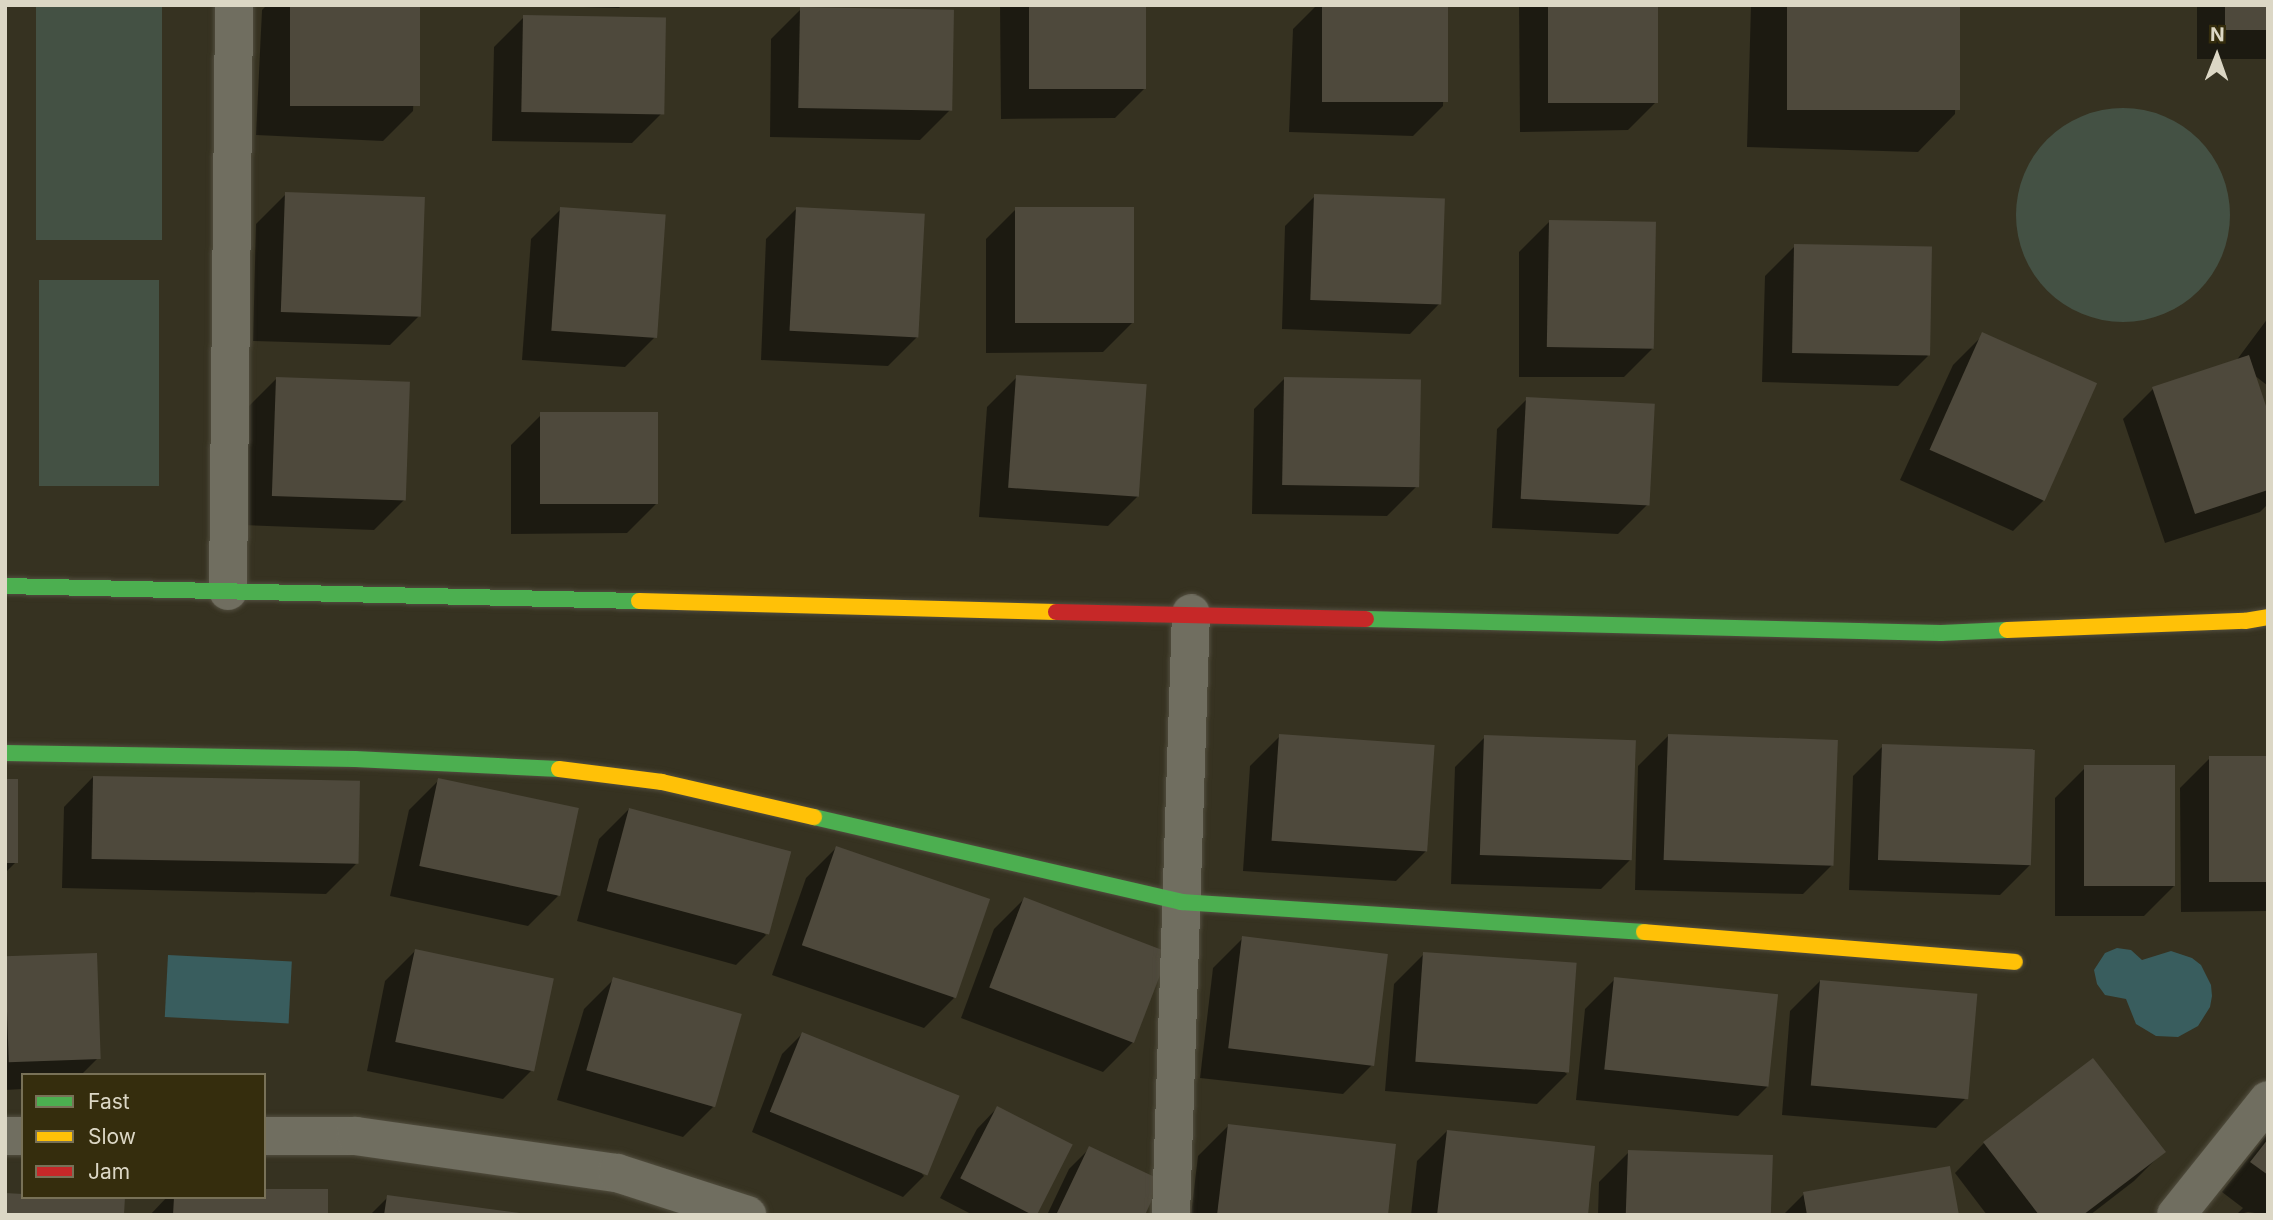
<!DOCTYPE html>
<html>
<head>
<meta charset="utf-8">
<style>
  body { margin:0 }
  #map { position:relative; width:2273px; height:1220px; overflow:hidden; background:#363221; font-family:Inter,sans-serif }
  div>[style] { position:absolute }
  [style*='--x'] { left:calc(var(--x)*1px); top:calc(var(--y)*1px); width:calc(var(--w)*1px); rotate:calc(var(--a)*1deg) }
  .green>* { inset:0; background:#445144; transform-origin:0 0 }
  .round { border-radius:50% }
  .water>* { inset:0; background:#395d5e; transform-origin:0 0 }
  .shadow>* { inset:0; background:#0007; transform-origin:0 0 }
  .building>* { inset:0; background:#4e493c; transform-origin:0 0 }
  .roads { filter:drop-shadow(0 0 2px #524e3f) drop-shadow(0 0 2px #524e3f) }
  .street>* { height:38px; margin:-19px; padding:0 19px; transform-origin:19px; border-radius:19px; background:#706e60 }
  .fast>* { height:16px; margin:-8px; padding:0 8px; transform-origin:8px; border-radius:8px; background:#4caf50 }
  .slow>* { height:16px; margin:-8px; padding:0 8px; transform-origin:8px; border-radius:8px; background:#ffc107 }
  .jam>* { height:16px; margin:-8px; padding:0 8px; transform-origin:8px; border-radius:8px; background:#c62828 }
  span { translate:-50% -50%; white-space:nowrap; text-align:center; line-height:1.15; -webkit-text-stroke:7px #352d0d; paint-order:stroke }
  .frame { position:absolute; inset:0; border:7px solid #dcd7c5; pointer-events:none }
  .legend { position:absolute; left:21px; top:1073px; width:245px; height:126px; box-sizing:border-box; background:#352d0d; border:2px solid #787157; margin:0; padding:9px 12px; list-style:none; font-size:21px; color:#dcd7c5 }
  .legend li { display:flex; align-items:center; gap:14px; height:35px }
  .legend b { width:35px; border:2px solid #787157 }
  .north { position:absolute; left:2182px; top:21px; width:70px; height:70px; -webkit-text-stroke:5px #352d0d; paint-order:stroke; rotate:1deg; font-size:19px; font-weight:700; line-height:28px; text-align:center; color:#dcd7c5 }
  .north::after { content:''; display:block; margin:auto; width:24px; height:32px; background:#dcd7c5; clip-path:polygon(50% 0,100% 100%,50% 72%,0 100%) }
</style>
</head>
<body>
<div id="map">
  <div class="green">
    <div style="left:36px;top:5px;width:126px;height:235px"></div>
    <div class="round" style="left:2016px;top:108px;width:214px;height:214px"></div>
    <div style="left:39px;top:280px;width:120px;height:206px"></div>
  </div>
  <div class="water">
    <div style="clip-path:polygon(2117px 948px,2131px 950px,2142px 960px,2171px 951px,2192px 958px,2201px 965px,2211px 985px,2212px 996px,2210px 1007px,2198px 1026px,2178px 1037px,2156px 1036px,2136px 1024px,2126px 999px,2105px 995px,2097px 984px,2094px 970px,2105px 953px)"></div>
    <div style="left:168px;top:955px;width:124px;height:62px;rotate:3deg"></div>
  </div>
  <div class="shadow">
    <div style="clip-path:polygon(267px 5px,418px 5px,413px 111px,383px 141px,256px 135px,262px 10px)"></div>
    <div style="clip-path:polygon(512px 5px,622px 5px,619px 8px)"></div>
    <div style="clip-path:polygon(1000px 5px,1145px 5px,1145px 88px,1115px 118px,1001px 119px)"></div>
    <div style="clip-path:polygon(1317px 5px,1446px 5px,1443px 106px,1413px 136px,1289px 132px,1293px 29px)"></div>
    <div style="clip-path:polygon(1519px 5px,1656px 5px,1658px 100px,1628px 130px,1520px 132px)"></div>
    <div style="clip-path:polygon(1751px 5px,1958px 5px,1955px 114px,1918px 152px,1747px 147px)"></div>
    <div style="left:2197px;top:5px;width:71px;height:54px"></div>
    <div style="clip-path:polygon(801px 9px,950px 110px,920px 140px,770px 137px,771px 39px)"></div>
    <div style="clip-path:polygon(524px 17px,662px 113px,632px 143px,492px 141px,494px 47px)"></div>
    <div style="clip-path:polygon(286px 194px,420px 315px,390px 345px,253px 341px,256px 224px)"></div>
    <div style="clip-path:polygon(1315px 196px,1439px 304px,1410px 334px,1282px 329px,1285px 226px)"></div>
    <div style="clip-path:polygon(561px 209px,655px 337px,625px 367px,522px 360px,531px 239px)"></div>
    <div style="clip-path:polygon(796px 209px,918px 336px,888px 366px,761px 360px,766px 239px)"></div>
    <div style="clip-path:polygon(1016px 209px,1133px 322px,1103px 352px,986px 353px,986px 239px)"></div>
    <div style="clip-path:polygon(1549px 222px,1654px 347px,1624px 377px,1519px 377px,1519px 252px)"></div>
    <div style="clip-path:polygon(1795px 246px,1928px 356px,1898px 386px,1762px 382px,1765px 276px)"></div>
    <div style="clip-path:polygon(2268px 318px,2268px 386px,2254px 375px,2268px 417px,2268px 504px,2260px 512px,2165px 543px,2123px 419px,2153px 389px,2236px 361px)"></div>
    <div style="clip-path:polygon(1983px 335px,2043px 501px,2013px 531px,1900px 480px,1953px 365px)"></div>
    <div style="clip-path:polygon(1017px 377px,1138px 496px,1108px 526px,979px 517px,987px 407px)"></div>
    <div style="clip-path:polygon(276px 379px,404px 500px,374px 530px,242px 525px,246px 409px)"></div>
    <div style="clip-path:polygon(1284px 379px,1417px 486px,1387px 516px,1252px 514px,1254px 409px)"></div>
    <div style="clip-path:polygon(1527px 399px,1648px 504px,1618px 534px,1492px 528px,1497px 429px)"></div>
    <div style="clip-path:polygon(541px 415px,657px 503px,627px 533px,511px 534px,511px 445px)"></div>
    <div style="clip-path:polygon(1280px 736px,1426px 851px,1396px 881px,1243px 871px,1250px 766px)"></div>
    <div style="clip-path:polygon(1668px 736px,1833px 864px,1803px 894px,1635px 890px,1638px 766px)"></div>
    <div style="clip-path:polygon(1485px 737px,1631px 859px,1601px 889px,1451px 884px,1455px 767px)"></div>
    <div style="clip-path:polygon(1883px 746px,2030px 865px,2000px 895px,1849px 890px,1853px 776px)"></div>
    <div style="clip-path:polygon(2268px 757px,2268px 911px,2181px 912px,2180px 788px,2210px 758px)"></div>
    <div style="clip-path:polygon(2085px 768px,2174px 886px,2144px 916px,2055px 916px,2055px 798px)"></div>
    <div style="clip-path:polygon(93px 777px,356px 864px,326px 894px,62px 888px,64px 807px)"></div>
    <div style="clip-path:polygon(439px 780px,558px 896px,528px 926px,390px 896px,409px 810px)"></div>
    <div style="clip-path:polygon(5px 781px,16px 862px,5px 873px)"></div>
    <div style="clip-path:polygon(629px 809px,766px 935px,736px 965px,577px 921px,599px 839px)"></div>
    <div style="clip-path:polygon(836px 848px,954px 998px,924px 1028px,772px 975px,806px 878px)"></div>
    <div style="clip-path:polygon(1024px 899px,1133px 1042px,1103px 1072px,961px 1018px,994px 929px)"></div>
    <div style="clip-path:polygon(1243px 938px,1373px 1064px,1343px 1094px,1200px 1078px,1213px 968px)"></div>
    <div style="clip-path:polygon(415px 951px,533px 1069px,503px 1099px,367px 1071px,385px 981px)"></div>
    <div style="clip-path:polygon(1424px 954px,1567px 1074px,1537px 1104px,1385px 1091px,1394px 984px)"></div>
    <div style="clip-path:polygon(5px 956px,98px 1058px,81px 1075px,23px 1075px,23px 1089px,5px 1090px)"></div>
    <div style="clip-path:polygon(614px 979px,713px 1107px,683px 1137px,557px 1100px,584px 1009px)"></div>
    <div style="clip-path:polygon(1615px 979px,1768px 1086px,1738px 1116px,1576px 1100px,1585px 1009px)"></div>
    <div style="clip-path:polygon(1820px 981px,1966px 1098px,1936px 1128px,1782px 1115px,1790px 1011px)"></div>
    <div style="clip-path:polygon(802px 1034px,924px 1176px,903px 1197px,752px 1132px,782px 1054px)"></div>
    <div style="clip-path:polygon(997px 1108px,1069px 1146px,1033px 1215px,973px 1215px,940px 1198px,977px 1129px)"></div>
    <div style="clip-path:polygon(1228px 1126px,1386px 1215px,1191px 1215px,1198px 1156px)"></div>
    <div style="clip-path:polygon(1447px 1131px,1586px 1215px,1411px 1215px,1417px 1161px)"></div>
    <div style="clip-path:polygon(2268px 1133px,2268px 1215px,2248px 1212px,2236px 1215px,2243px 1208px,2222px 1192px)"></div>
    <div style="clip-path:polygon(1984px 1143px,2164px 1151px,2134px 1181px,2090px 1215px,1987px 1215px,1955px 1173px)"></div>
    <div style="clip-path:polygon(1090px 1148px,1143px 1215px,1047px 1215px,1069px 1169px)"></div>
    <div style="clip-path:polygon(1629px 1152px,1769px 1215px,1598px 1215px,1599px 1182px)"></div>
    <div style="clip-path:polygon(1804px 1194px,1957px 1215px,1783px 1215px)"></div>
    <div style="clip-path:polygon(167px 1197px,264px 1197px,326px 1215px,150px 1215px)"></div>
    <div style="clip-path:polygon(388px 1197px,519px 1215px,370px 1215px)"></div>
  </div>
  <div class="building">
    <div style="left:290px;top:5px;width:130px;height:101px"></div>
    <div style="left:1029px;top:5px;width:117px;height:84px"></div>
    <div style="left:1322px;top:5px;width:126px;height:97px"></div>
    <div style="left:1548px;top:5px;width:110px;height:98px"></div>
    <div style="left:1787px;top:5px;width:173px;height:105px"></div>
    <div style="left:2225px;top:5px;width:43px;height:25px"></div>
    <div style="left:800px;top:7px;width:154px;height:101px;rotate:1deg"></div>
    <div style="left:523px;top:15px;width:143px;height:97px;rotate:1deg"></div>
    <div style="left:285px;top:192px;width:140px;height:120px;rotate:2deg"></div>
    <div style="left:1314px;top:194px;width:131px;height:106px;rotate:2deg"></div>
    <div style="left:560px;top:207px;width:106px;height:124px;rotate:4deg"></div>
    <div style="left:796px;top:207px;width:129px;height:124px;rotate:3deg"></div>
    <div style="left:1015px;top:207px;width:119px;height:116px"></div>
    <div style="left:1549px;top:220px;width:107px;height:127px;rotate:1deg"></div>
    <div style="left:1794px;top:244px;width:138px;height:109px;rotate:1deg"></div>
    <div style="left:1982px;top:332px;width:126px;height:129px;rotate:24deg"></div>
    <div style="clip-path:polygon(2249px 355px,2268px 412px,2268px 490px,2195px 514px,2152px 387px)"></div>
    <div style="left:1016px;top:375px;width:131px;height:113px;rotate:4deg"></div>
    <div style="left:276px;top:377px;width:134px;height:119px;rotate:2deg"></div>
    <div style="left:1284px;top:377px;width:137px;height:108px;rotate:1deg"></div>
    <div style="left:1526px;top:397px;width:129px;height:102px;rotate:3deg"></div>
    <div style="left:658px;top:412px;width:92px;height:118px;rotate:90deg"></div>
    <div style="left:1279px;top:734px;width:156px;height:107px;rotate:4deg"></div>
    <div style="left:1668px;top:734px;width:170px;height:126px;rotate:2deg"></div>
    <div style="left:1484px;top:735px;width:152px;height:120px;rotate:2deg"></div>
    <div style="left:1882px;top:744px;width:153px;height:116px;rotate:2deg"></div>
    <div style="left:2209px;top:756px;width:59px;height:126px"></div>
    <div style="left:2175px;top:765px;width:121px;height:91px;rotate:90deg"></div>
    <div style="left:93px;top:776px;width:267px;height:83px;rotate:1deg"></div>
    <div style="left:438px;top:778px;width:144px;height:90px;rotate:12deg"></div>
    <div style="left:5px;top:779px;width:13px;height:84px"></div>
    <div style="left:629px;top:808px;width:168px;height:86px;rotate:15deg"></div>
    <div style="left:836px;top:846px;width:163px;height:105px;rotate:19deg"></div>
    <div style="left:1024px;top:897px;width:155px;height:97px;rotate:21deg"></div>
    <div style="left:1242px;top:936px;width:147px;height:113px;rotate:7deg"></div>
    <div style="left:415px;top:949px;width:142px;height:95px;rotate:12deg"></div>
    <div style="left:1423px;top:952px;width:154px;height:110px;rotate:4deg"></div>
    <div style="left:97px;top:953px;width:106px;height:92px;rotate:88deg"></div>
    <div style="left:613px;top:977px;width:134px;height:97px;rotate:16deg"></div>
    <div style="left:1614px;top:977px;width:165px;height:93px;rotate:6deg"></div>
    <div style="left:1820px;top:980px;width:158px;height:106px;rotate:5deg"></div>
    <div style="left:802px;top:1032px;width:170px;height:86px;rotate:22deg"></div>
    <div style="clip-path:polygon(2093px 1058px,2166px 1152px,2083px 1215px,2039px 1215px,1983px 1142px)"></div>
    <div style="left:997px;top:1106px;width:85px;height:81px;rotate:27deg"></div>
    <div style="clip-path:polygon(1228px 1124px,1396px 1144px,1388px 1215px,1217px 1215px)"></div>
    <div style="clip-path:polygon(1447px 1130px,1595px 1146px,1588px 1215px,1437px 1215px)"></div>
    <div style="clip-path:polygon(2268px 1139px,2268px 1175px,2250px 1162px)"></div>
    <div style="clip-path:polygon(1089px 1146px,1161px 1180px,1145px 1215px,1056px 1215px)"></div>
    <div style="left:1628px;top:1150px;width:145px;height:65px;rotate:2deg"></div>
    <div style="clip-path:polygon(1950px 1166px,1959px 1215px,1807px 1215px,1803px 1192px)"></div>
    <div style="clip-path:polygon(264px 1189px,328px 1189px,328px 1215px,173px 1215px,174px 1197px,264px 1197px)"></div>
    <div style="clip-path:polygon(5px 1193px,23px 1194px,23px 1197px,125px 1197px,124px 1215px,5px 1215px)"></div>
    <div style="clip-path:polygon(387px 1195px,520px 1213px,520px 1215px,384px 1215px)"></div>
  </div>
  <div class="roads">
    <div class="street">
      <div style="--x:228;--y:591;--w:586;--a:-89.41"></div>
      <div style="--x:5;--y:1136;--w:18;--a:0"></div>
      <div style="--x:264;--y:1136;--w:92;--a:0"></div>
      <div style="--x:356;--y:1136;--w:264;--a:8.1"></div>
      <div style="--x:617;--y:1173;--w:137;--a:17.9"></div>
      <div style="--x:1171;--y:1215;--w:602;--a:-88.1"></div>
      <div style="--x:2176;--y:1215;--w:147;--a:-51.3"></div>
    </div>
    <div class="fast">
      <div style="--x:5;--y:586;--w:634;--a:1.36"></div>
      <div style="--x:1366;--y:619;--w:575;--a:1.39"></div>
      <div style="--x:1941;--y:633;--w:66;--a:-2.6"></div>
      <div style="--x:5;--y:753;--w:350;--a:1"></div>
      <div style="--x:355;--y:759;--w:204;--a:2.8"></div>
      <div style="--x:814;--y:817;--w:377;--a:13"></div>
      <div style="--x:1181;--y:902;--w:464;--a:3.7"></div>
    </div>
    <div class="slow">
      <div style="--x:639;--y:601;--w:417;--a:1.5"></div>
      <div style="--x:2007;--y:630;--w:238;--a:-2.2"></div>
      <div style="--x:2245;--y:621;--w:23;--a:-10"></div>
      <div style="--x:559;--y:769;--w:104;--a:7.2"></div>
      <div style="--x:662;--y:782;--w:156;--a:13"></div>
      <div style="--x:1644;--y:932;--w:372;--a:4.6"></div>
    </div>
    <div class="jam">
      <div style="--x:1056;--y:612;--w:310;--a:1.3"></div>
    </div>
  </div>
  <div class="frame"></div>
  <ul class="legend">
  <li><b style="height:9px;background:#4caf50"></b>Fast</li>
  <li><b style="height:9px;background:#ffc107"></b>Slow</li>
  <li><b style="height:9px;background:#c62828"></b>Jam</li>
  </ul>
  <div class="north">N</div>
</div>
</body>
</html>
